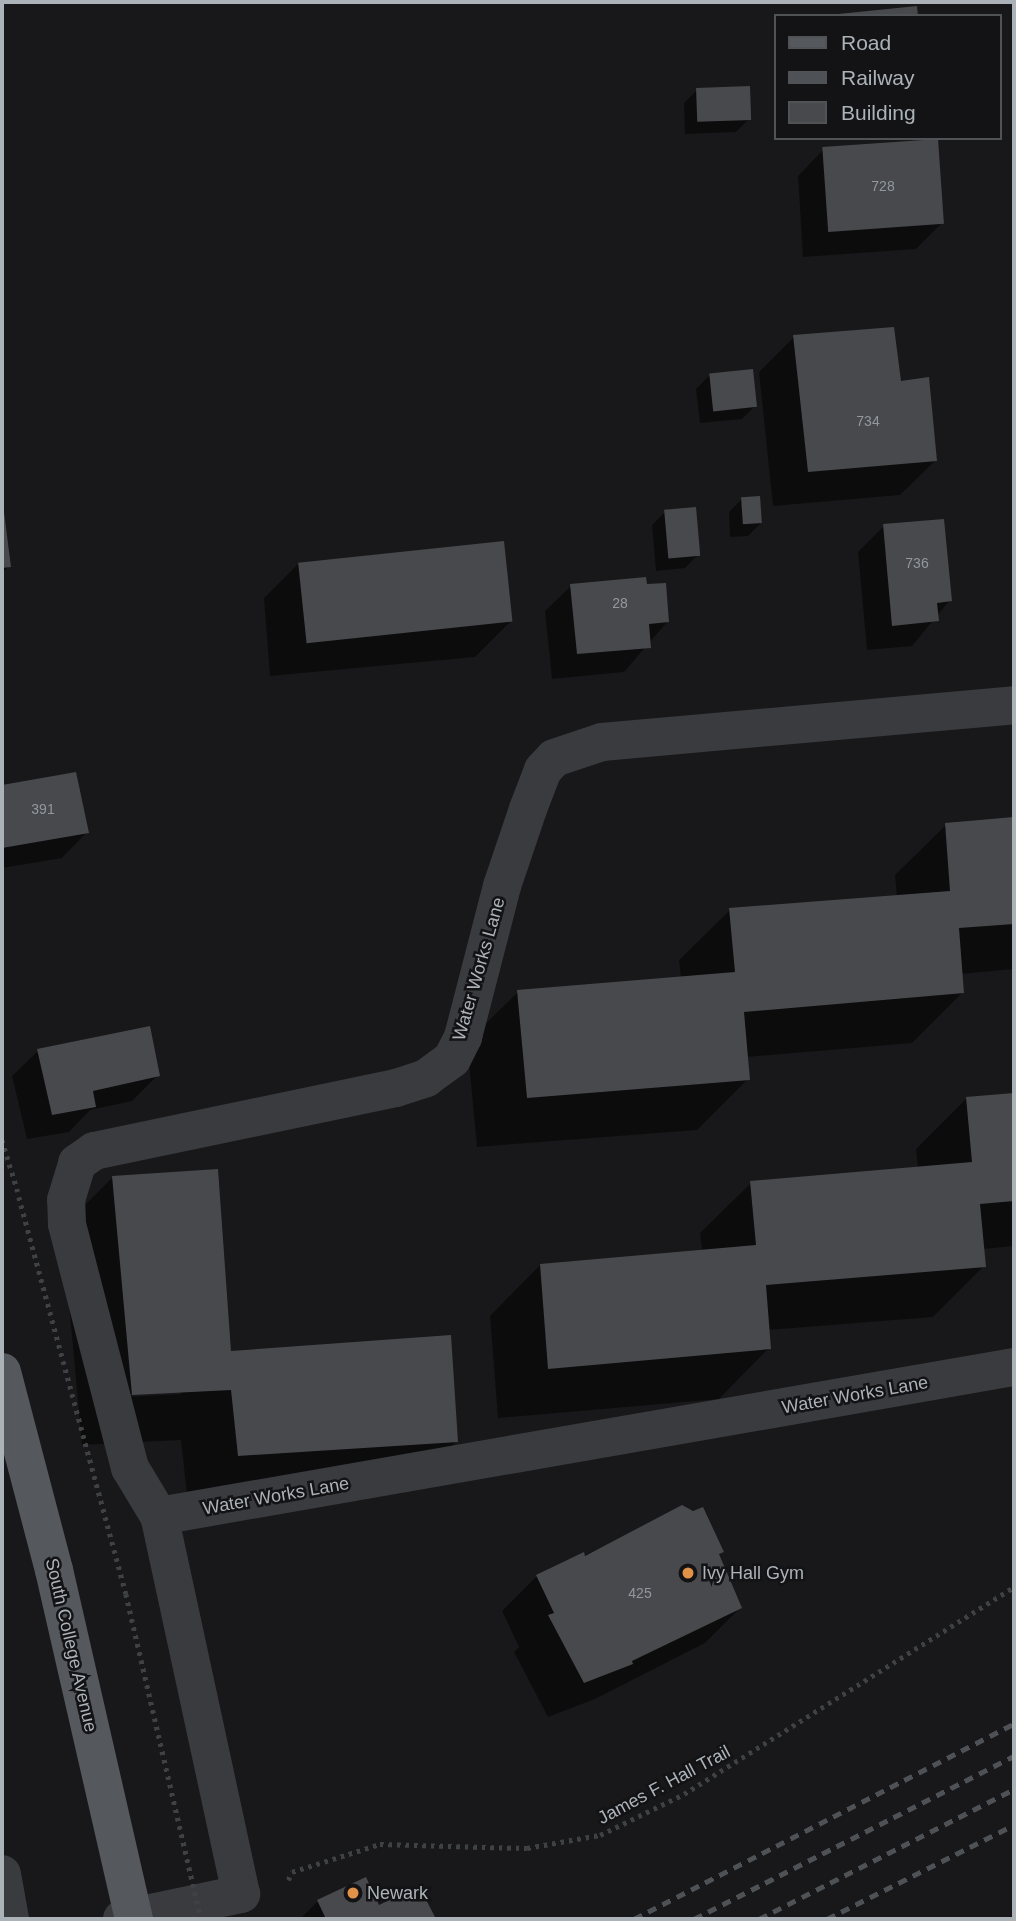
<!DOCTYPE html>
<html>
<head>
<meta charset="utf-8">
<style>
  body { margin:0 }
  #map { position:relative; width:1016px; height:1921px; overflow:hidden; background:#18181a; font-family:Helvetica,sans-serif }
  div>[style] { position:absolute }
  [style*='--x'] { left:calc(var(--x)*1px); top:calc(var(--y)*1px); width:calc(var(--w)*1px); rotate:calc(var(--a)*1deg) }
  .shadow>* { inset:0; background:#0007 }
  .building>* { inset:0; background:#47494c; transform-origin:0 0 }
  .path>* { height:4.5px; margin-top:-2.25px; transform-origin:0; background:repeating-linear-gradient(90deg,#3f4245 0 3.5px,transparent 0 8.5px) }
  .street>* { height:38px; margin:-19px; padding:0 19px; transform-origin:19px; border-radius:19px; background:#393b3e }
  .primary>* { height:38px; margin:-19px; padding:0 19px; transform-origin:19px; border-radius:19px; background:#55595d }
  .rail>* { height:5px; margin-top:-2.5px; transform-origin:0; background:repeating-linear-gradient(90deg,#4e5155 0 9px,transparent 0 16px) }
  .path-bridge>* { height:4.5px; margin-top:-2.25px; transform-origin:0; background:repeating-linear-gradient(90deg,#3f4245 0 3.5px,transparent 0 8.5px) }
  .primary-bridge>* { height:38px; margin:-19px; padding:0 19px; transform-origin:19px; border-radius:19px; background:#55595d }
  .dots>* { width:19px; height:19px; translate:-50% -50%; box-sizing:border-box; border:4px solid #131315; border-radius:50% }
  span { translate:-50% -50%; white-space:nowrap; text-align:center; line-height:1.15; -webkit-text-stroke:5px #131315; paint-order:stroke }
  .number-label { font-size:14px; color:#92989d }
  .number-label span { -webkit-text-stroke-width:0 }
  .street-label { font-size:18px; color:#abb2b8 }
  .poi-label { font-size:18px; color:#abb2b8 }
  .left { translate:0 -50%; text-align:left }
  .frame { position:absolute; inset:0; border:4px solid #abb2b8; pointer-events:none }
  .legend { position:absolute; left:774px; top:14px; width:228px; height:126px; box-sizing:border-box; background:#131315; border:2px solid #505356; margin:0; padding:9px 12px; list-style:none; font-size:21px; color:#abb2b8 }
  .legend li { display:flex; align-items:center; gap:14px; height:35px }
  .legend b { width:35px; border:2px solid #505356 }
</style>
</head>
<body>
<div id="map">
  <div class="shadow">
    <div style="clip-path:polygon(697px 90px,749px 119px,736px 132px,685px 134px,684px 103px)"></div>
    <div style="clip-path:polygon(823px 150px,942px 223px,916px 249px,803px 257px,798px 176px)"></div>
    <div style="clip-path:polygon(794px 337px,899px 383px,936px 460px,900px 495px,773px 506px,759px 372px)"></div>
    <div style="clip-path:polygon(709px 376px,755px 406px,742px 419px,700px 423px,696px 389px)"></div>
    <div style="clip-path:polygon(2px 498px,9px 566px,2px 573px)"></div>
    <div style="clip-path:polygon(742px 499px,761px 523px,748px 536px,730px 537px,729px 512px)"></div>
    <div style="clip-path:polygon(665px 512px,698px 555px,685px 568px,656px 571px,652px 525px)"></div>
    <div style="clip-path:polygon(884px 526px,950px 600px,912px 646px,867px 650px,858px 552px)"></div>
    <div style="clip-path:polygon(299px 563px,510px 622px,475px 657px,270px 676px,264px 598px)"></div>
    <div style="clip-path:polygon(571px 586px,645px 586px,668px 621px,624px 672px,552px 679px,545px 611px)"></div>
    <div style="clip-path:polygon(75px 774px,87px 832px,62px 858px,2px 868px,2px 787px)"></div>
    <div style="clip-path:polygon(1014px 819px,1014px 969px,961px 974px,962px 993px,912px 1043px,746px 1057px,748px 1079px,697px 1130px,477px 1147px,467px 1042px,518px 992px,681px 978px,679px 960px,730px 910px,897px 897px,895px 875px,946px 825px)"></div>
    <div style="clip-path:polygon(38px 1051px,158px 1075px,132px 1101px,90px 1110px,69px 1132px,27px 1139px,12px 1076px)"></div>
    <div style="clip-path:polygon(1014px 1095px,1014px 1246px,983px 1249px,984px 1266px,933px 1317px,768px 1330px,769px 1348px,719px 1399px,498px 1418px,490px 1316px,540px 1265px,702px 1251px,700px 1233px,751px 1183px,918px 1169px,916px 1149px,967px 1098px)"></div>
    <div style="clip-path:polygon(evenodd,112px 1178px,230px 1353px,457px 1441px,406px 1492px,188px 1505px,181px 1440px,82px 1445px,62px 1228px,112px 1178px,181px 1391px,181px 1394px,124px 1397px,123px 1394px,181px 1391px)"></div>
    <div style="clip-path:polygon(702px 1509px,740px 1608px,705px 1643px,595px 1699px,548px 1717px,514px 1652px,519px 1647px,502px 1611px,537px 1576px,683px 1512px)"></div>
    <div style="clip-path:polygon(418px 1888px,434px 1919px,300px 1919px,318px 1901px,379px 1907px)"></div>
  </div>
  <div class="building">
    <div style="clip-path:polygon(917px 6px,918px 16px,838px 16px,838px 14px)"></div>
    <div style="left:750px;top:86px;width:34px;height:54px;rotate:88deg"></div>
    <div style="left:938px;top:139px;width:85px;height:116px;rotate:86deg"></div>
    <div style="clip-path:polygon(894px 327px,901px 381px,929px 377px,937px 461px,808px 472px,793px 335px)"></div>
    <div style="left:753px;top:369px;width:38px;height:44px;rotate:84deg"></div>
    <div style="clip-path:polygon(2px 496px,11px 567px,2px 568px)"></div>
    <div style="left:760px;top:496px;width:27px;height:19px;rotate:86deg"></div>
    <div style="left:696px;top:507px;width:49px;height:32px;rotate:85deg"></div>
    <div style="clip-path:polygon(944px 519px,952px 601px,937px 603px,939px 621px,892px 626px,883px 524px)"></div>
    <div style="left:504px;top:541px;width:81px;height:207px;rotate:84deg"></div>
    <div style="clip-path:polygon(646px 577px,647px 584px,666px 583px,669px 622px,649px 624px,651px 648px,577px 654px,570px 584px)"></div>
    <div style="clip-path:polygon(76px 772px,89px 833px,2px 848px,2px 785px)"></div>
    <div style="clip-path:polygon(1014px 817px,1014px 924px,959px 928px,964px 993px,744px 1012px,750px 1080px,527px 1098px,517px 990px,735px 972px,729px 908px,950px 891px,945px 823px)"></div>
    <div style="clip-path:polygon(150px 1026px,160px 1076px,93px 1091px,96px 1107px,52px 1115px,37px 1049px)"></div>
    <div style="clip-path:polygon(1014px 1093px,1014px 1201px,980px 1204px,986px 1267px,766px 1285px,771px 1349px,548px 1369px,540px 1264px,756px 1245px,750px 1181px,972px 1162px,966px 1097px)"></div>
    <div style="clip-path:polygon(218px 1169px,231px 1351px,451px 1335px,458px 1442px,238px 1456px,231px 1390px,132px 1395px,112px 1176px)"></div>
    <div style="clip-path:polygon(682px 1505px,693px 1511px,703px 1507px,724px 1552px,719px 1554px,742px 1608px,632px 1661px,633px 1664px,584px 1683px,548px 1615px,554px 1613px,536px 1575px,584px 1552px,585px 1556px)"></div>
    <div style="clip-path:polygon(366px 1877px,379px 1905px,419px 1886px,436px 1919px,326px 1919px,317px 1900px)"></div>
  </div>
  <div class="path">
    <div style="--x:2;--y:1140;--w:54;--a:72.9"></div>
    <div style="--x:288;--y:1880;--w:9;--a:-63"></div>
    <div style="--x:292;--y:1872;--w:92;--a:-17.7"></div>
    <div style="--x:380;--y:1844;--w:147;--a:1.6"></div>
    <div style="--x:527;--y:1848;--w:74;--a:-10.1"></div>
    <div style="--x:600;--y:1835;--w:93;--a:-26"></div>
    <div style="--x:684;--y:1794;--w:390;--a:-32.1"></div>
  </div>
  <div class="street">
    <div style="--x:159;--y:1516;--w:868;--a:-9.89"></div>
    <div style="--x:2;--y:1874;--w:46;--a:79.9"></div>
    <div style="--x:122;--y:1919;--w:122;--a:-11.9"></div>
    <div style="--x:241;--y:1894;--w:387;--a:-102.2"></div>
    <div style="--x:159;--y:1516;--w:56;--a:-121.1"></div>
    <div style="--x:130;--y:1468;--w:252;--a:-104.5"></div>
    <div style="--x:67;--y:1224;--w:24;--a:-92"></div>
    <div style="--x:66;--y:1200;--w:39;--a:-73"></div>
    <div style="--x:77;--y:1163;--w:21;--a:-35"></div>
    <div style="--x:94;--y:1151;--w:309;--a:-11.8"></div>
    <div style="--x:396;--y:1088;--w:32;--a:-18"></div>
    <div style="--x:426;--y:1078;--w:32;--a:-36"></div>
    <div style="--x:452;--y:1059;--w:25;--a:-63"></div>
    <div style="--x:463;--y:1037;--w:156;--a:-75.5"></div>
    <div style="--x:502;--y:886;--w:81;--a:-71.3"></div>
    <div style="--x:528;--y:809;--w:42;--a:-69"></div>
    <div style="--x:543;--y:770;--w:16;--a:-47"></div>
    <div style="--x:554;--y:758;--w:51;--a:-18.4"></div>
    <div style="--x:602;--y:742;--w:414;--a:-5.1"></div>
  </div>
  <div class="primary">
    <div style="--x:2;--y:1372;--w:205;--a:75.3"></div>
  </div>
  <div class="rail">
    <div style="--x:634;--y:1919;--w:427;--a:-27.2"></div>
    <div style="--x:694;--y:1919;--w:359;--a:-27"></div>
    <div style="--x:759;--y:1919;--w:286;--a:-27"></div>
    <div style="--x:827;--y:1919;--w:209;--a:-26.7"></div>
  </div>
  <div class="path-bridge">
    <div style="--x:19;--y:1197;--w:411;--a:74.9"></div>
    <div style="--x:126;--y:1594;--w:334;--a:77"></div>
  </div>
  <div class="primary-bridge">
    <div style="--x:54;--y:1570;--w:358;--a:77.1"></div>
  </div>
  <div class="dots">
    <div style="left:688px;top:1573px;background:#e19148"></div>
    <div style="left:353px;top:1893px;background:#e19148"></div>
  </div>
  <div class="number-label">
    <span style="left:883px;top:186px">728</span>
    <span style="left:868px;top:421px">734</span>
    <span style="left:917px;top:563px">736</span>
    <span style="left:620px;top:603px">28</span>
    <span style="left:43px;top:809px">391</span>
    <span style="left:640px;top:1593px">425</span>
  </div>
  <div class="street-label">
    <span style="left:479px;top:969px;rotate:-74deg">Water Works Lane</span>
    <span style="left:855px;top:1395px;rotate:-10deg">Water Works Lane</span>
    <span style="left:276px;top:1496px;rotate:-10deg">Water Works Lane</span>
    <span style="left:71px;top:1645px;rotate:77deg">South College Avenue</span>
    <span style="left:664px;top:1785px;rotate:-28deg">James F. Hall Trail</span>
  </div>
  <div class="poi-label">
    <span class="left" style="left:702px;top:1573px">Ivy Hall Gym</span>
    <span class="left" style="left:367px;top:1893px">Newark</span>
  </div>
  <div class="frame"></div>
  <ul class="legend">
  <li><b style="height:9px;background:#55595d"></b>Road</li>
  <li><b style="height:9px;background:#4e5155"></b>Railway</li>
  <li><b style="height:19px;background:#47494c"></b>Building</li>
  </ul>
</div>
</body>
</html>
